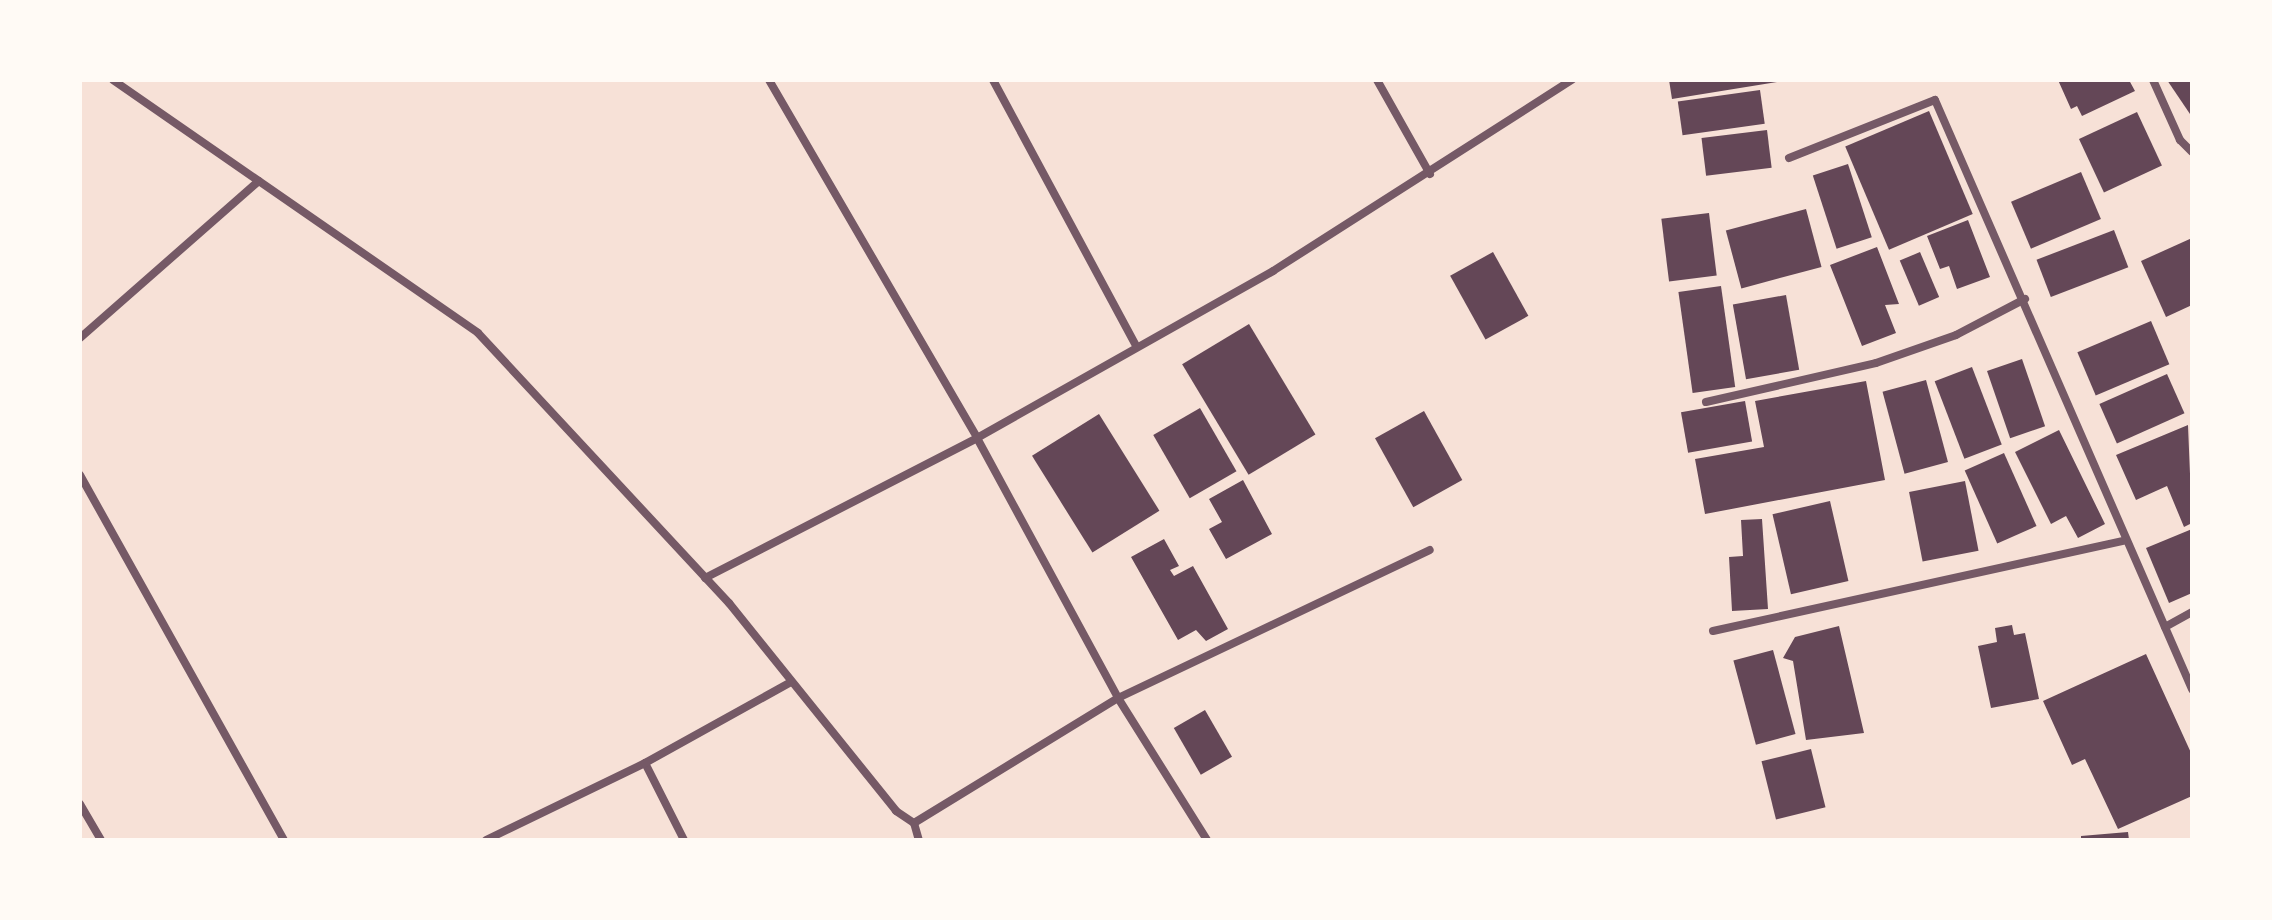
<!DOCTYPE html>
<html>
<head>
<meta charset="utf-8">
<style>
  body { margin:0 }
  #map { position:relative; width:2272px; height:920px; overflow:hidden; background:#f7e1d7; font-family:"Open Sans",sans-serif }
  div>[style] { position:absolute }
  [style*='--x'] { left:calc(var(--x)*1px); top:calc(var(--y)*1px); width:calc(var(--w)*1px); rotate:calc(var(--a)*1deg) }
  .building>* { inset:0; background:#644757; transform-origin:0 0 }
  .minor>* { height:8px; margin:-4px; padding:0 4px; transform-origin:4px; border-radius:4px; background:#755966 }
  span { translate:-50% -50%; white-space:nowrap; text-align:center; line-height:1.15; -webkit-text-stroke:8px #fffaf5; paint-order:stroke }
  .frame { position:absolute; inset:0; border:82px solid #fffaf5; pointer-events:none }
</style>
</head>
<body>
<div id="map">
  <div class="building">
    <div style="clip-path:polygon(1669px 80px,1776px 80px,1777px 82px,1672px 99px)"></div>
    <div style="clip-path:polygon(2058px 80px,2129px 80px,2135px 91px,2082px 116px,2077px 106px,2071px 109px)"></div>
    <div style="clip-path:polygon(2167px 80px,2192px 80px,2192px 117px)"></div>
    <div style="left:1760px;top:90px;width:34px;height:83px;rotate:82deg"></div>
    <div style="left:1929px;top:111px;width:112px;height:91px;rotate:67deg"></div>
    <div style="left:2137px;top:112px;width:59px;height:64px;rotate:65deg"></div>
    <div style="left:1767px;top:130px;width:38px;height:66px;rotate:83deg"></div>
    <div style="left:1848px;top:164px;width:77px;height:37px;rotate:72deg"></div>
    <div style="left:2081px;top:172px;width:51px;height:76px;rotate:67deg"></div>
    <div style="left:1806px;top:209px;width:60px;height:83px;rotate:75deg"></div>
    <div style="left:1709px;top:213px;width:63px;height:48px;rotate:83deg"></div>
    <div style="clip-path:polygon(1968px 220px,1990px 277px,1957px 289px,1949px 266px,1940px 269px,1927px 236px)"></div>
    <div style="left:2114px;top:230px;width:40px;height:83px;rotate:69deg"></div>
    <div style="clip-path:polygon(2192px 238px,2192px 305px,2166px 317px,2141px 261px)"></div>
    <div style="clip-path:polygon(1877px 247px,1899px 304px,1885px 305px,1896px 333px,1862px 346px,1830px 265px)"></div>
    <div style="left:1493px;top:252px;width:73px;height:49px;rotate:61deg"></div>
    <div style="left:1920px;top:252px;width:49px;height:22px;rotate:67deg"></div>
    <div style="left:1721px;top:286px;width:102px;height:43px;rotate:82deg"></div>
    <div style="left:1786px;top:295px;width:76px;height:54px;rotate:80deg"></div>
    <div style="left:2151px;top:321px;width:47px;height:80px;rotate:67deg"></div>
    <div style="left:1249px;top:324px;width:129px;height:78px;rotate:59deg"></div>
    <div style="left:2022px;top:359px;width:71px;height:37px;rotate:71deg"></div>
    <div style="left:1972px;top:367px;width:83px;height:40px;rotate:69deg"></div>
    <div style="left:2167px;top:374px;width:43px;height:74px;rotate:66deg"></div>
    <div style="left:1926px;top:380px;width:85px;height:45px;rotate:75deg"></div>
    <div style="clip-path:polygon(1866px 381px,1885px 480px,1705px 514px,1695px 459px,1764px 447px,1755px 401px)"></div>
    <div style="left:1745px;top:401px;width:41px;height:65px;rotate:80deg"></div>
    <div style="left:1200px;top:408px;width:73px;height:54px;rotate:60deg"></div>
    <div style="left:1424px;top:411px;width:79px;height:56px;rotate:61deg"></div>
    <div style="left:1099px;top:414px;width:114px;height:79px;rotate:58deg"></div>
    <div style="clip-path:polygon(2188px 425px,2192px 523px,2184px 527px,2167px 486px,2136px 500px,2116px 455px)"></div>
    <div style="clip-path:polygon(2059px 430px,2105px 524px,2078px 538px,2066px 516px,2051px 524px,2015px 452px)"></div>
    <div style="left:2004px;top:453px;width:80px;height:43px;rotate:66deg"></div>
    <div style="clip-path:polygon(1243px 480px,1272px 534px,1226px 559px,1209px 529px,1222px 522px,1209px 499px)"></div>
    <div style="left:1965px;top:481px;width:71px;height:57px;rotate:79deg"></div>
    <div style="left:1830px;top:501px;width:82px;height:59px;rotate:77deg"></div>
    <div style="clip-path:polygon(1762px 519px,1768px 609px,1732px 611px,1729px 557px,1743px 556px,1741px 520px)"></div>
    <div style="clip-path:polygon(2192px 529px,2192px 593px,2169px 603px,2146px 548px)"></div>
    <div style="clip-path:polygon(1164px 539px,1179px 566px,1170px 570px,1174px 576px,1193px 566px,1228px 629px,1206px 641px,1196px 630px,1178px 640px,1131px 557px)"></div>
    <div style="clip-path:polygon(2012px 625px,2014px 635px,2025px 633px,2039px 699px,1991px 708px,1978px 646px,1997px 642px,1995px 628px)"></div>
    <div style="clip-path:polygon(1839px 626px,1864px 733px,1806px 740px,1793px 661px,1783px 658px,1795px 637px)"></div>
    <div style="left:1773px;top:650px;width:87px;height:41px;rotate:75deg"></div>
    <div style="clip-path:polygon(2146px 654px,2192px 755px,2192px 796px,2118px 829px,2085px 759px,2072px 765px,2043px 701px)"></div>
    <div style="left:1205px;top:710px;width:54px;height:36px;rotate:60deg"></div>
    <div style="left:1811px;top:749px;width:60px;height:51px;rotate:76deg"></div>
    <div style="clip-path:polygon(2128px 832px,2129px 840px,2081px 840px,2081px 836px)"></div>
  </div>
  <div class="minor">
    <div style="--x:113;--y:80;--w:444;--a:34.7"></div>
    <div style="--x:478;--y:333;--w:369;--a:47.1"></div>
    <div style="--x:729;--y:603;--w:267;--a:51.2"></div>
    <div style="--x:896;--y:811;--w:22;--a:34"></div>
    <div style="--x:914;--y:823;--w:18;--a:74"></div>
    <div style="--x:769;--y:80;--w:414;--a:59.8"></div>
    <div style="--x:977;--y:438;--w:296;--a:61.5"></div>
    <div style="--x:1118;--y:698;--w:168;--a:57.9"></div>
    <div style="--x:993;--y:80;--w:303;--a:61.7"></div>
    <div style="--x:1377;--y:80;--w:108;--a:60.6"></div>
    <div style="--x:2153;--y:80;--w:66;--a:65.8"></div>
    <div style="--x:2180;--y:140;--w:17;--a:45"></div>
    <div style="--x:1789;--y:158;--w:157;--a:-21.7"></div>
    <div style="--x:1935;--y:100;--w:643;--a:66.43"></div>
    <div style="--x:80;--y:338;--w:238;--a:-41.3"></div>
    <div style="--x:1706;--y:402;--w:174;--a:-12.9"></div>
    <div style="--x:1876;--y:363;--w:85;--a:-19.3"></div>
    <div style="--x:1956;--y:335;--w:78;--a:-27.6"></div>
    <div style="--x:80;--y:475;--w:418;--a:60.8"></div>
    <div style="--x:705;--y:578;--w:306;--a:-27.2"></div>
    <div style="--x:977;--y:438;--w:340;--a:-29.4"></div>
    <div style="--x:1273;--y:271;--w:355;--a:-32.6"></div>
    <div style="--x:2165;--y:627;--w:31;--a:-29"></div>
    <div style="--x:1713;--y:631;--w:420;--a:-12.4"></div>
    <div style="--x:645;--y:763;--w:86;--a:63.1"></div>
    <div style="--x:80;--y:804;--w:42;--a:59.7"></div>
    <div style="--x:914;--y:823;--w:239;--a:-31.5"></div>
    <div style="--x:1118;--y:698;--w:345;--a:-25.4"></div>
    <div style="--x:486;--y:840;--w:177;--a:-25.8"></div>
    <div style="--x:645;--y:763;--w:167;--a:-29"></div>
  </div>
  <div class="frame"></div>
</div>
</body>
</html>
